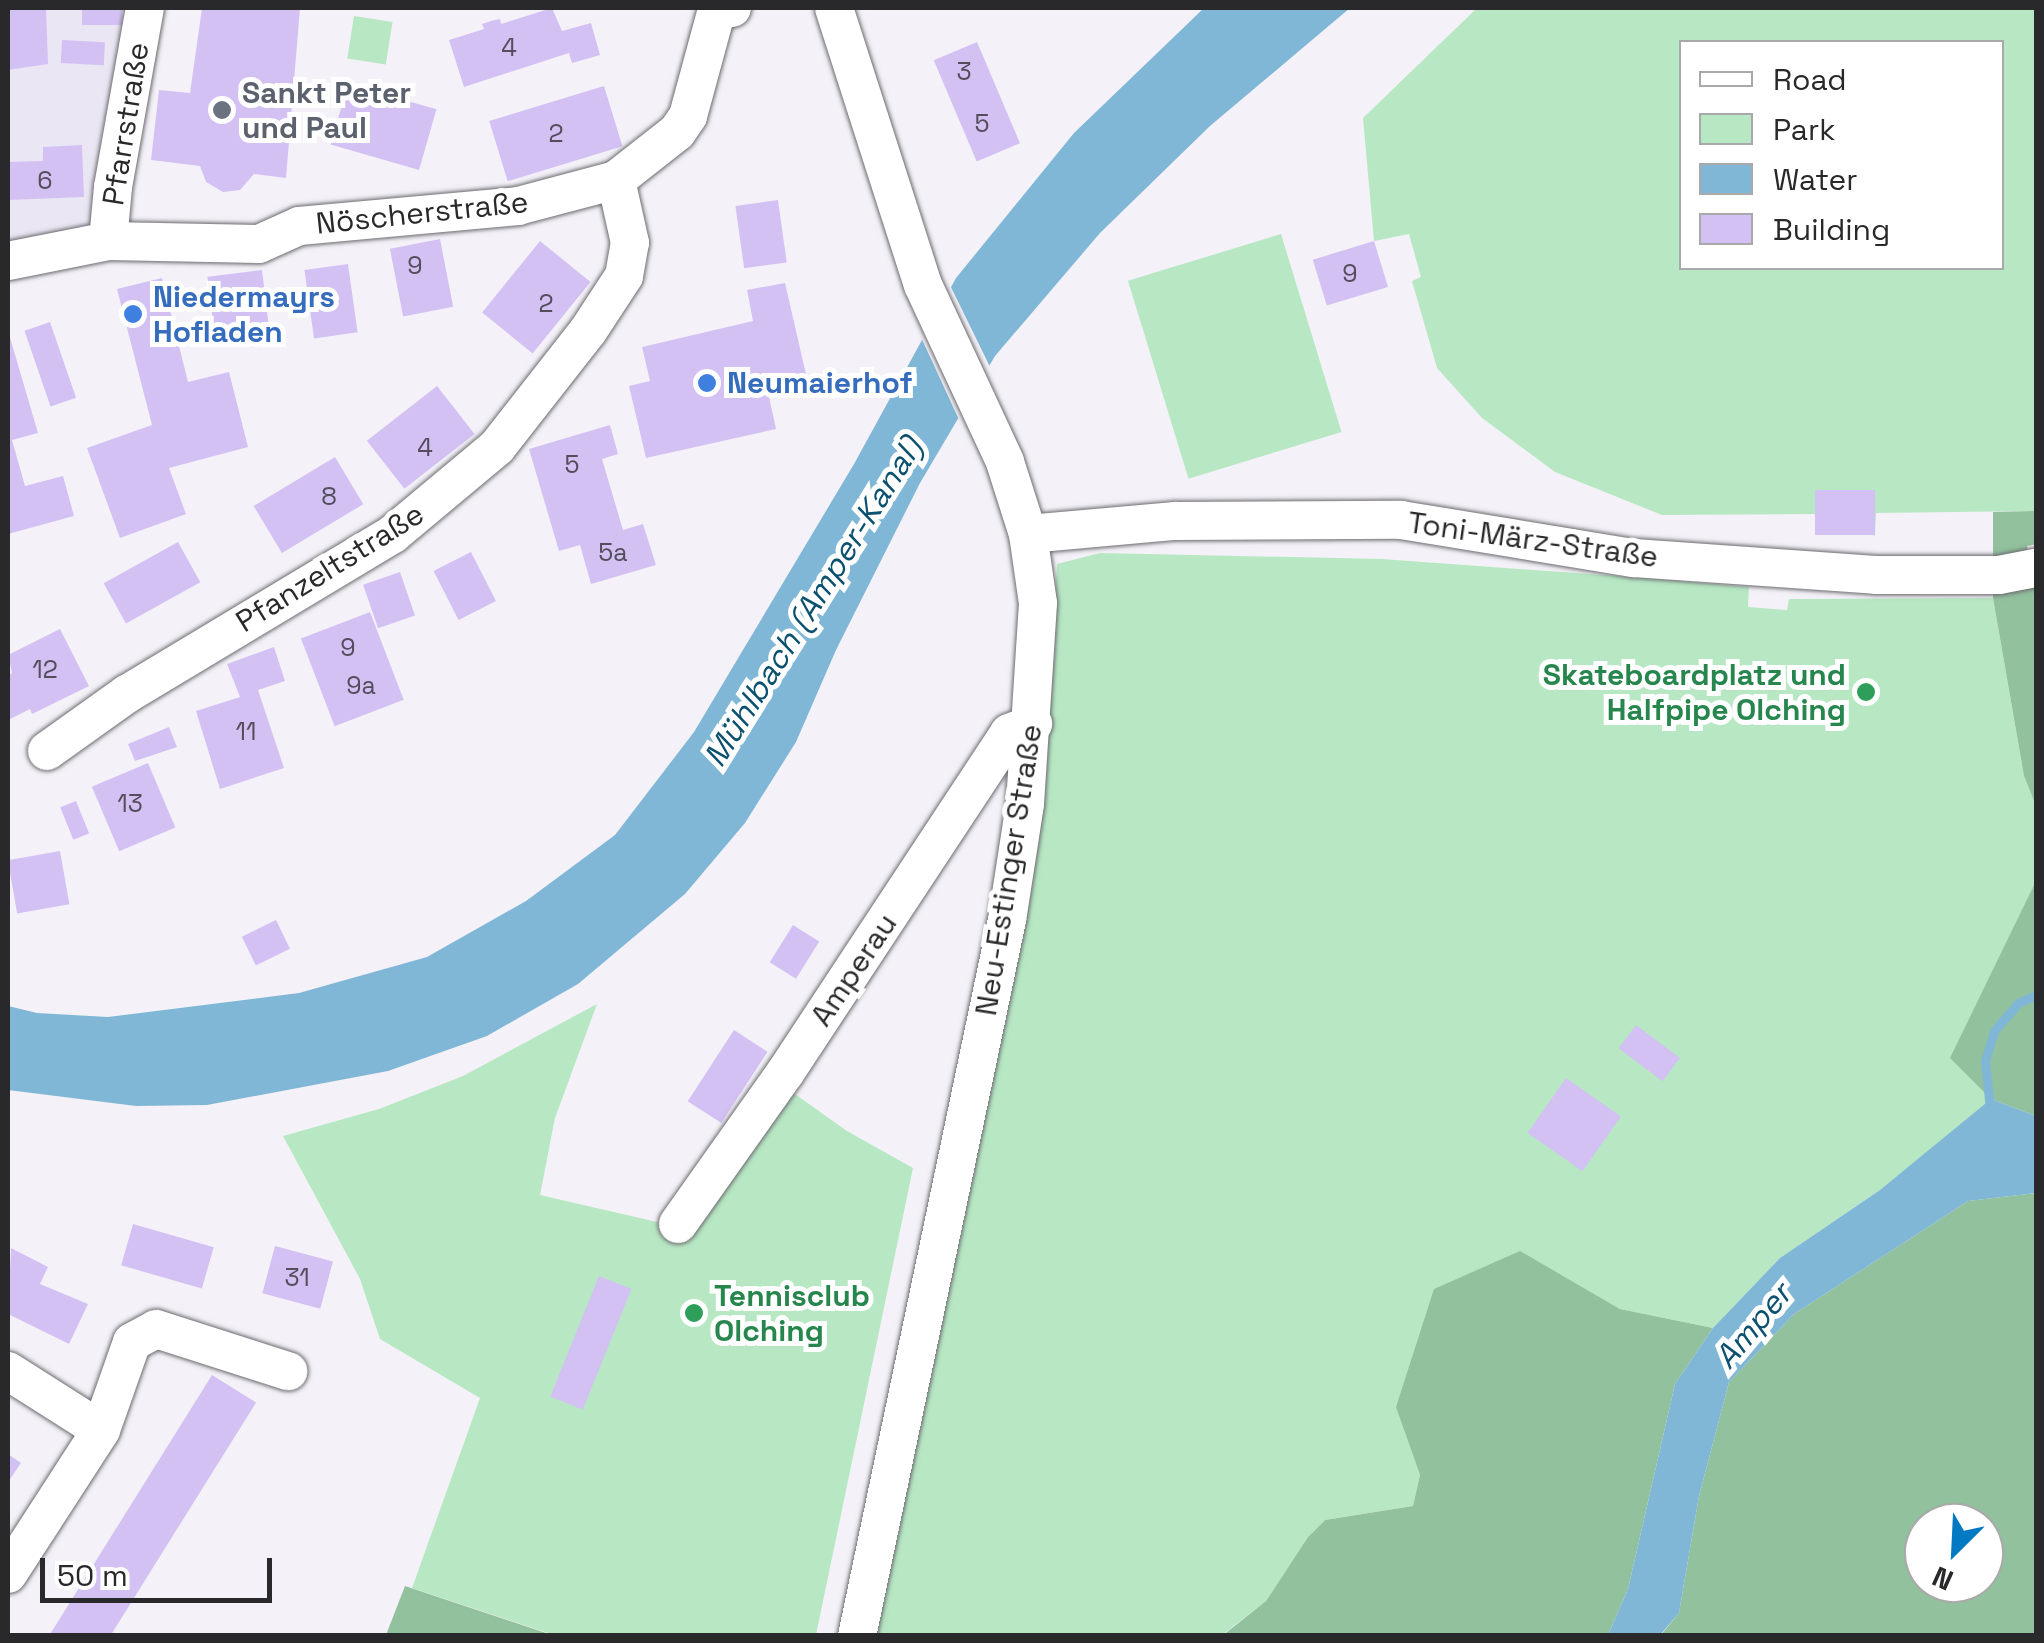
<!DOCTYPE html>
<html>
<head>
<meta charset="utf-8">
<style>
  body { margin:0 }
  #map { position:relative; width:2044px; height:1643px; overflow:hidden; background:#f4f2f8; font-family:"Space Grotesk",sans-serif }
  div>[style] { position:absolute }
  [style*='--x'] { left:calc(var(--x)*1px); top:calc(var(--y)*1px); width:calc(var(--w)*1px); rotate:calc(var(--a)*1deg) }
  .built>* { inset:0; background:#eae6f3 }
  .green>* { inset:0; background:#b7e8c3; transform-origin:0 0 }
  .forest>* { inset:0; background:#91c19d }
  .water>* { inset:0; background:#81b7d6 }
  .pier>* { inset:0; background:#f4f2f8 }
  .stream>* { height:9px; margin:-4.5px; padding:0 4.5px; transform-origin:4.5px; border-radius:4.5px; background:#81b7d6 }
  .building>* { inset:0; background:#d3c1f4; transform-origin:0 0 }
  .roads { filter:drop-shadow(0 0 2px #6c6b70) drop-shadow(0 0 2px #6c6b70) }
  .minor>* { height:38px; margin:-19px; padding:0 19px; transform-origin:19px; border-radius:19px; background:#fff }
  .dots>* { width:28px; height:28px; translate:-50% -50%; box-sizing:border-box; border:5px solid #fff; border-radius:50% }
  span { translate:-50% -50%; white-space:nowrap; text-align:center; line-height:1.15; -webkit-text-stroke:10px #fff; paint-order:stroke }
  .number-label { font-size:25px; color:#544e5c }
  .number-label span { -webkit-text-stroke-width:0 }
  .worship-label { font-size:30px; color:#5b616d; font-weight:700 }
  .left { translate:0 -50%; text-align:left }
  .street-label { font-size:30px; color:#29282a }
  .shop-label { font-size:30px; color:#366cbe; font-weight:700 }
  .leisure-label { font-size:30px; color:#27864d; font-weight:700 }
  .right { translate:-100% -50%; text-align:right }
  .water-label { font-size:32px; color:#0a506f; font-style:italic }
  .frame { position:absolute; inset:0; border:10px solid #29282a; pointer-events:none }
  .legend { position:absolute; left:1679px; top:40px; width:325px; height:230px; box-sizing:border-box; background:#fff; border:2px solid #a9a9aa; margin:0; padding:12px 18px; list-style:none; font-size:30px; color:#29282a }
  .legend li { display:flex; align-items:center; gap:20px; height:50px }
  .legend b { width:50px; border:2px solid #a9a9aa }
  .north { position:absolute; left:1904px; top:1503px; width:100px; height:100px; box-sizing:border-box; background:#fff; border:2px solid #a9a9aa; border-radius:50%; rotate:204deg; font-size:28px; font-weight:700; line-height:40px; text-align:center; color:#29282a }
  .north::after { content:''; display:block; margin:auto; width:35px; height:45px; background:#0179c3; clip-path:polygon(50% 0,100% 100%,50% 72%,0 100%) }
  .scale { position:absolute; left:40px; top:1558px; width:232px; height:45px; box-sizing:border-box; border:5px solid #29282a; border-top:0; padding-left:12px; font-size:30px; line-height:35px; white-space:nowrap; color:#29282a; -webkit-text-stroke:8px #fff; paint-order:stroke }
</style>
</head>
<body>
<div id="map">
  <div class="built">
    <div style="clip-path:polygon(8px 8px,150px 8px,108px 241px,8px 261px)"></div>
  </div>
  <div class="green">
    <div style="clip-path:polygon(evenodd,1477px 8px,2036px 8px,2036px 511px,1876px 513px,1875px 536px,1814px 514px,1662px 515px,1555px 472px,1482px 418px,1437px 368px,1412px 281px,1421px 277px,1409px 234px,1374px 241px,1363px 118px,1477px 8px,1682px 42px,2002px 42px,2002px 268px,1682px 268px,1682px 42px)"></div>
    <div style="left:354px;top:16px;width:39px;height:43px;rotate:9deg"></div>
    <div style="left:1281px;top:234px;width:207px;height:160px;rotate:73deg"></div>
    <div style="clip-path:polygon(1100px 553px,1382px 559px,1645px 578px,1749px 587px,1748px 607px,1787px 610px,1789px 599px,1993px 598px,2024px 776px,2036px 806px,2036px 881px,1951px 1058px,2008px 1088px,1880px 1190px,1780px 1258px,1713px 1328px,1620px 1309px,1521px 1252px,1396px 1406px,1420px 1475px,1413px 1506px,1325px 1520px,1308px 1537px,1266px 1601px,1222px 1635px,868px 1636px,1044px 794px,1057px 564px)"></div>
    <div style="clip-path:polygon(597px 1004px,555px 1118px,540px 1195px,679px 1227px,785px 1087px,847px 1131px,913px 1168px,816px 1635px,554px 1635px,412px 1588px,480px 1398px,380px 1339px,360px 1279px,283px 1136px,379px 1109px,463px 1076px)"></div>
  </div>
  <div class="forest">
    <div style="clip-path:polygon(2036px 511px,2036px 544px,2027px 546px,2036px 598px,2036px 806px,2024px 776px,1993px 598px,1993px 512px)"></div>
    <div style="clip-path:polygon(2036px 881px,2036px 1116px,1991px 1099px,1950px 1058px)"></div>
    <div style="clip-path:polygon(evenodd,2036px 1193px,2036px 1635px,1660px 1636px,1679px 1613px,1699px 1496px,1729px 1382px,1794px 1314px,1968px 1201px,2036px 1193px,1924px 1523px,1984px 1523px,1984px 1583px,1924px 1583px,1924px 1523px)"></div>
    <div style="clip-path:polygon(1520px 1251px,1620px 1309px,1713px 1328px,1675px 1384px,1628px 1589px,1608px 1635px,1222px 1636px,1266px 1601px,1308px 1537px,1325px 1520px,1413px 1506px,1420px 1475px,1396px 1407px,1434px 1289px)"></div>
    <div style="clip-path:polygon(405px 1586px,552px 1635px,386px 1635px)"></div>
  </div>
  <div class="water">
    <div style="clip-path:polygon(1204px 8px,1350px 8px,1210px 126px,1100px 233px,995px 356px,920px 483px,836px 650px,796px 742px,745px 823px,685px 894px,578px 984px,487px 1036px,388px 1071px,207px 1105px,136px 1106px,8px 1090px,8px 1006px,37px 1013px,108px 1017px,299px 993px,427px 957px,526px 901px,615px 835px,694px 732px,854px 464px,956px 278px,1074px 133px)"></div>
    <div style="clip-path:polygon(1991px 1099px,2036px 1116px,2036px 1193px,1968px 1201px,1794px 1314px,1729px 1382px,1699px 1496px,1679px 1613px,1660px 1635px,1608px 1635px,1628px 1589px,1675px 1384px,1713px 1328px,1780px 1258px,1880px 1190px)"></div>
  </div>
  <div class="pier">
    <div style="clip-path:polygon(948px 281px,992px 371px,961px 424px,919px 333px)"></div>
  </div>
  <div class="stream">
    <div style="--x:1990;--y:1109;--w:48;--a:-95.9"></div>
    <div style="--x:1985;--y:1061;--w:31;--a:-73"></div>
    <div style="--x:1994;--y:1031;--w:37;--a:-49"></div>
    <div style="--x:2018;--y:1003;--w:20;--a:-24"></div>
  </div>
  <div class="building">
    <div style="clip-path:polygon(8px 8px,46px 8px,48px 64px,8px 70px)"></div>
    <div style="left:82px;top:8px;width:40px;height:17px"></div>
    <div style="clip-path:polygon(202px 8px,300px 8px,286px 178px,254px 174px,240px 190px,223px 192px,206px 182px,200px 166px,151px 160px,159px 90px,190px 93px)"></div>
    <div style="clip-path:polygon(552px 8px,562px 31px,591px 23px,600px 55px,572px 63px,569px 53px,464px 87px,449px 40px,484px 29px,482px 24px,491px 21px,500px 19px,501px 24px)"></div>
    <div style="left:62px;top:40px;width:43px;height:23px;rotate:3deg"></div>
    <div style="left:977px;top:42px;width:110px;height:47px;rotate:67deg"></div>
    <div style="left:348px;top:84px;width:92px;height:63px;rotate:16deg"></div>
    <div style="left:604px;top:86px;width:63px;height:120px;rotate:73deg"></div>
    <div style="clip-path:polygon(82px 145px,84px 197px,8px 200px,8px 162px,43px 161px,43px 147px)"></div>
    <div style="left:778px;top:200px;width:63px;height:43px;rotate:82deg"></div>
    <div style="left:440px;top:239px;width:69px;height:51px;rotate:79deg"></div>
    <div style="left:540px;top:241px;width:65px;height:92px;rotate:39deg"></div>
    <div style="left:1374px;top:241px;width:48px;height:64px;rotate:73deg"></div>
    <div style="left:348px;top:264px;width:69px;height:44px;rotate:82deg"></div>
    <div style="left:262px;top:270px;width:68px;height:55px;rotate:83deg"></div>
    <div style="clip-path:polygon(162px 278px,188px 382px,229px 372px,248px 447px,169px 468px,186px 514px,120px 538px,87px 448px,152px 425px,117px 289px)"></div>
    <div style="clip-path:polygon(785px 283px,808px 383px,768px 392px,776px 429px,646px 458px,629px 386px,650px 381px,642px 347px,753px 321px,747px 290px)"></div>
    <div style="left:50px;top:322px;width:80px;height:27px;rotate:71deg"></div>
    <div style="clip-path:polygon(9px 334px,38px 433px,12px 440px,25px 486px,63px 476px,74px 516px,8px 534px)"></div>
    <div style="left:437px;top:386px;width:61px;height:89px;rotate:52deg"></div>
    <div style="clip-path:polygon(610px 425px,618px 454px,602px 459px,623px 530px,643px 524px,656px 565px,591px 584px,580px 545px,559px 551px,529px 449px)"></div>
    <div style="left:335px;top:457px;width:55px;height:95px;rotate:59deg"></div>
    <div style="left:1815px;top:490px;width:60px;height:45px"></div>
    <div style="left:178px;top:542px;width:46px;height:85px;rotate:61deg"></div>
    <div style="left:471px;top:552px;width:55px;height:42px;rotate:63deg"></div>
    <div style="left:400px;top:572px;width:46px;height:39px;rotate:71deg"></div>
    <div style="left:370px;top:612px;width:94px;height:74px;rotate:69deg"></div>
    <div style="clip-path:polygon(60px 629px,89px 686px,32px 714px,30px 709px,8px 720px,8px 676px,12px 673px,8px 655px)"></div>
    <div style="clip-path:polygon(274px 647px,285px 681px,258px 690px,284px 768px,220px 789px,196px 711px,240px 697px,227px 664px)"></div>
    <div style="clip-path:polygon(169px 727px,177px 747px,135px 761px,128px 744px)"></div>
    <div style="left:148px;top:763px;width:70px;height:61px;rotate:67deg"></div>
    <div style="left:76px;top:801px;width:35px;height:17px;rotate:68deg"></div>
    <div style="left:60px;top:851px;width:54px;height:53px;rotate:80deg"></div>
    <div style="left:276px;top:920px;width:32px;height:38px;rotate:64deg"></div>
    <div style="left:793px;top:925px;width:31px;height:44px;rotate:32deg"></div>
    <div style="left:1636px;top:1025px;width:55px;height:29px;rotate:37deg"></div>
    <div style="left:734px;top:1030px;width:40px;height:85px;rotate:33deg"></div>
    <div style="left:1566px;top:1078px;width:67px;height:67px;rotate:35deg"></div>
    <div style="left:133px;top:1224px;width:84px;height:43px;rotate:16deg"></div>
    <div style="left:275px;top:1246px;width:60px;height:49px;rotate:15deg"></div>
    <div style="clip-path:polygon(11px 1248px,48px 1267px,40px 1284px,88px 1304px,69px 1344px,8px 1314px)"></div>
    <div style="left:599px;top:1276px;width:35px;height:130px;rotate:22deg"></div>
    <div style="left:212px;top:1375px;width:52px;height:308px;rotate:32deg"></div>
    <div style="clip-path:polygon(8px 1454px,21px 1463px,8px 1482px)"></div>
  </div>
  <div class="roads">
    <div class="minor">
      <div style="--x:834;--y:8;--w:291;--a:72.2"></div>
      <div style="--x:923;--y:285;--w:195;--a:65.1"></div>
      <div style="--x:1005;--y:462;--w:76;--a:72.3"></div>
      <div style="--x:1028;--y:534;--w:70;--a:81.8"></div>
      <div style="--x:1038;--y:603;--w:201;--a:93.7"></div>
      <div style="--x:1025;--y:804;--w:117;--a:98.8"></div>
      <div style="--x:1007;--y:920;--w:732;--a:101.83"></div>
      <div style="--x:108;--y:241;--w:54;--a:-84.7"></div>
      <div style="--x:113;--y:187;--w:182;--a:-79.9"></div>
      <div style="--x:8;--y:261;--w:102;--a:-11.3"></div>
      <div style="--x:108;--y:241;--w:151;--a:1.1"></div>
      <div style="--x:259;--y:244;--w:44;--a:-24.2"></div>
      <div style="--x:299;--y:226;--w:220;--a:-5.2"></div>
      <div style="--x:518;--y:206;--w:101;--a:-14.9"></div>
      <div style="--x:616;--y:180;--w:78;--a:-38.2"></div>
      <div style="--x:677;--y:132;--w:19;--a:-55"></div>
      <div style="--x:688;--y:116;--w:111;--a:-74.8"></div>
      <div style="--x:717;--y:9;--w:15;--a:-4"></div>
      <div style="--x:1028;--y:534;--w:148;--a:-5.1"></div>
      <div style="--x:1175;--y:521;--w:226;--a:-0.3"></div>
      <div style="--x:1401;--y:520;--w:236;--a:9.3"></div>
      <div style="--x:1634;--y:558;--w:242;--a:4"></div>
      <div style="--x:1875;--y:575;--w:124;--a:0"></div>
      <div style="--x:1999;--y:575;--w:38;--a:-11"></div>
      <div style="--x:47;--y:751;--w:98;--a:-35.5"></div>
      <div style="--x:127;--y:694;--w:310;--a:-31"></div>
      <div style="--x:393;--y:534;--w:136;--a:-39.9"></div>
      <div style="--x:497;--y:447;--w:147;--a:-51.9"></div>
      <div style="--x:588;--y:331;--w:66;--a:-56.8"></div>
      <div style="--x:624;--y:276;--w:34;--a:-80"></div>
      <div style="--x:630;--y:243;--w:65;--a:-102.5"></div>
      <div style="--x:678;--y:1224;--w:185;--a:-54.7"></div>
      <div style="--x:785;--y:1073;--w:407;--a:-56.6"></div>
      <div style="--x:1009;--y:733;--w:26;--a:-21"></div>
      <div style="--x:8;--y:1371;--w:110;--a:32.4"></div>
      <div style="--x:8;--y:1574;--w:171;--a:-57.1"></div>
      <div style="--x:101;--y:1430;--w:93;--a:-70.6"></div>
      <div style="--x:132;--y:1342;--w:27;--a:-28"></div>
      <div style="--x:156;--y:1329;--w:139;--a:17.7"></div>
    </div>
  </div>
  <div class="dots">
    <div style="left:222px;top:110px;background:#6b7280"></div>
    <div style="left:133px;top:314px;background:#3f7fe0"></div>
    <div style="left:707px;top:383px;background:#3f7fe0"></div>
    <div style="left:1866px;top:692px;background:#2e9e5b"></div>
    <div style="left:694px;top:1313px;background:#2e9e5b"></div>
  </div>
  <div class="number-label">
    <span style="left:509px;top:47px">4</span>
    <span style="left:964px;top:71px">3</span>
    <span style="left:982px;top:123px">5</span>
    <span style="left:556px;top:133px">2</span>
    <span style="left:45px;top:180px">6</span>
    <span style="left:415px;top:265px">9</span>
    <span style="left:1350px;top:273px">9</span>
    <span style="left:546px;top:303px">2</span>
    <span style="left:425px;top:447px">4</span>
    <span style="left:572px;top:464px">5</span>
    <span style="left:329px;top:496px">8</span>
    <span style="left:613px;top:552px">5a</span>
    <span style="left:348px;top:647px">9</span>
    <span style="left:45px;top:669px">12</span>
    <span style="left:361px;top:685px">9a</span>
    <span style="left:246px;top:731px">11</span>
    <span style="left:130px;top:803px">13</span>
    <span style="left:297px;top:1277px">31</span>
  </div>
  <div class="worship-label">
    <span class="left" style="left:242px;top:110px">Sankt Peter<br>und Paul</span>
  </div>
  <div class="street-label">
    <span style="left:126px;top:124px;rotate:-81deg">Pfarrstraße</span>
    <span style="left:422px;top:213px;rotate:-6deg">Nöscherstraße</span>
    <span style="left:1533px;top:540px;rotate:8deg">Toni-März-Straße</span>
    <span style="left:330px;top:568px;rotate:-32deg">Pfanzeltstraße</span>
    <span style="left:1009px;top:870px;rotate:-81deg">Neu-Estinger Straße</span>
    <span style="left:854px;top:970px;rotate:-56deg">Amperau</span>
  </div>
  <div class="shop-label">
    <span class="left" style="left:153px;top:314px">Niedermayrs<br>Hofladen</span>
    <span class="left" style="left:727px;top:383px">Neumaierhof</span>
  </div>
  <div class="leisure-label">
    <span class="right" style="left:1846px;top:692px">Skateboardplatz und<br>Halfpipe Olching</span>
    <span class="left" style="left:714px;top:1313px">Tennisclub<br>Olching</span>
  </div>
  <div class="water-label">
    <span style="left:813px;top:602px;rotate:-58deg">Mühlbach (Amper-Kanal)</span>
    <span style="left:1753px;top:1326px;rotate:-50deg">Amper</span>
  </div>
  <div class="frame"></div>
  <ul class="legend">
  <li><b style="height:12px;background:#fff"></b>Road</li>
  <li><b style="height:28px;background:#b7e8c3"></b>Park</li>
  <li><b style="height:28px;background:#81b7d6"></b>Water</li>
  <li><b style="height:28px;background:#d3c1f4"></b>Building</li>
  </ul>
  <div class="north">N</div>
  <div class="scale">50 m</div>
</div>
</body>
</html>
